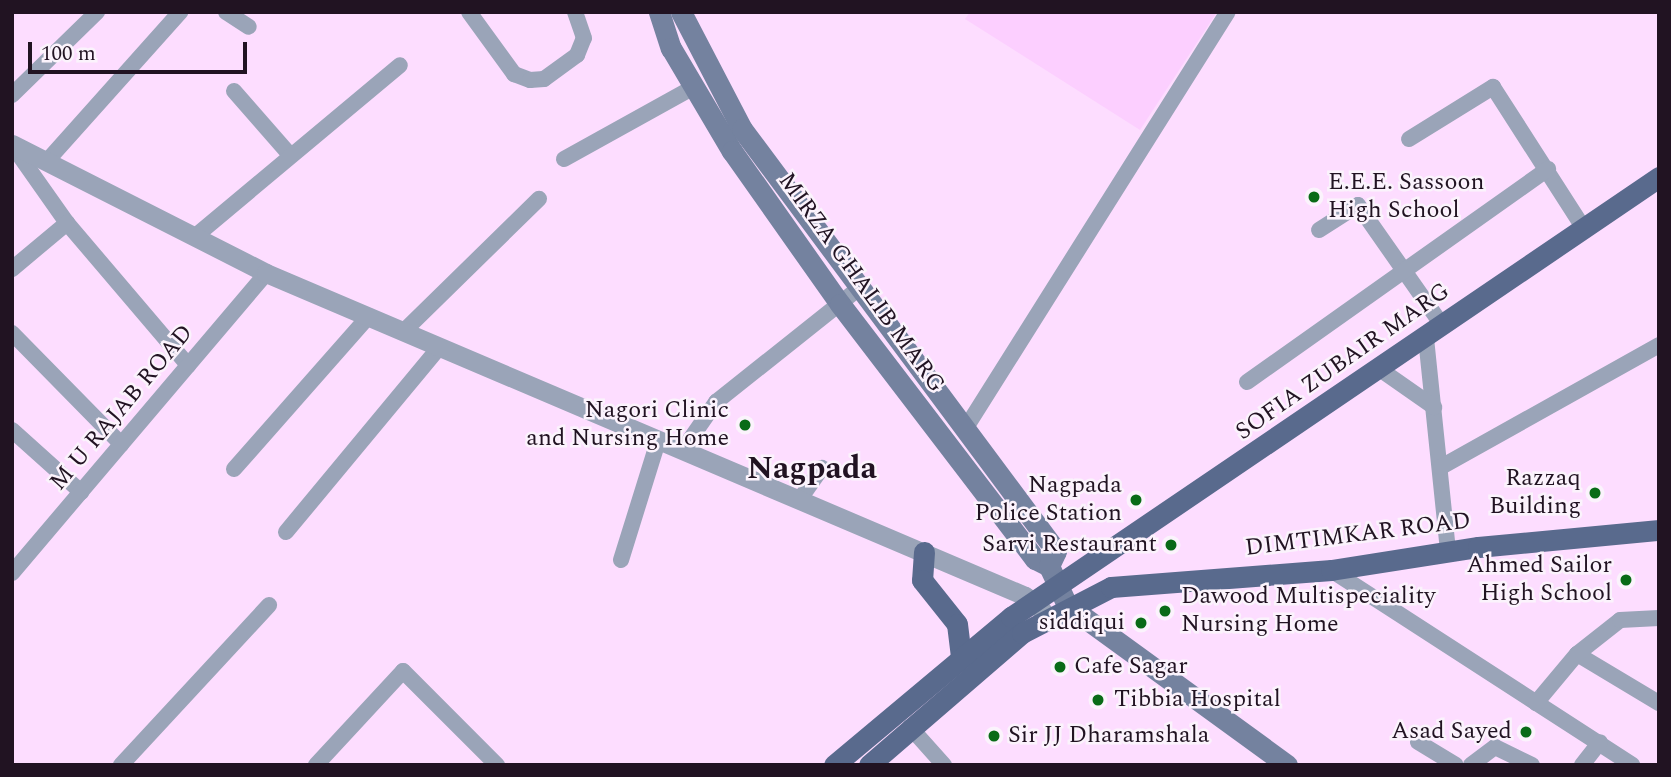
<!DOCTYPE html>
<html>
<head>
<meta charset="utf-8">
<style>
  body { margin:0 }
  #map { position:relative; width:1671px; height:777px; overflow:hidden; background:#fdddff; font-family:Spectral,serif }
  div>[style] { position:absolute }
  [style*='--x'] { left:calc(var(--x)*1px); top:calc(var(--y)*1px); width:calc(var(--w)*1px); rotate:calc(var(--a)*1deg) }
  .built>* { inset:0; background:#fccfff }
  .minor>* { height:16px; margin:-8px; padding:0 8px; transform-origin:8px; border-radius:8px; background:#9aa4b8 }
  .tertiary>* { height:19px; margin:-9.5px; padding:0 9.5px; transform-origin:9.5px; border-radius:9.5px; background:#9aa4b8 }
  .secondary>* { height:21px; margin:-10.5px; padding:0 10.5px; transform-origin:10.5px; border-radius:10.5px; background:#74829f }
  .primary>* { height:21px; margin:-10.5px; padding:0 10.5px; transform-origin:10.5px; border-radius:10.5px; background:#596a8d }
  .dots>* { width:19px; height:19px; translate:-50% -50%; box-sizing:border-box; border:4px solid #fbf3fc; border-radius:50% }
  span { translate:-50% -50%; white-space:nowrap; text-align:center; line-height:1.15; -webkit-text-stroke:5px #fbf3fc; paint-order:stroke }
  .poi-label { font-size:24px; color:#211322 }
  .left { translate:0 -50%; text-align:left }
  .right { translate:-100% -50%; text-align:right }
  .street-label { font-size:24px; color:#211322 }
  .district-label { font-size:32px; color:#211322; font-weight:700 }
  .frame { position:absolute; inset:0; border:14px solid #211322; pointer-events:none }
  .scale { position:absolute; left:28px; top:42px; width:219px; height:32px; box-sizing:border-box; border:4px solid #211322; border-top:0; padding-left:9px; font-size:21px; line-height:24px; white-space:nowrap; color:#211322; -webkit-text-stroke:5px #fbf3fc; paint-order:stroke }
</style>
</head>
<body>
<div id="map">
  <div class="built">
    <div style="clip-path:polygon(970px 12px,1217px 12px,1140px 130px,965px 19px)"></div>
  </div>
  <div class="minor">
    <div style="--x:226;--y:12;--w:27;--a:33"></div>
    <div style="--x:469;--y:12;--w:77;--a:54"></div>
    <div style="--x:514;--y:74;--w:17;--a:21"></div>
    <div style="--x:530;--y:80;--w:14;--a:-4"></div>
    <div style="--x:544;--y:79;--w:41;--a:-36"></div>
    <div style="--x:577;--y:55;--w:18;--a:-68"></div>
    <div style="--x:584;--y:38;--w:28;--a:-109"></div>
    <div style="--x:234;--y:91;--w:85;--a:48.8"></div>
    <div style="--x:12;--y:95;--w:119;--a:-44.3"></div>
    <div style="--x:1409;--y:139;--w:99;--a:-31.8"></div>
    <div style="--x:1493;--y:87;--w:169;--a:57.3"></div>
    <div style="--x:12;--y:145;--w:95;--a:54.8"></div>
    <div style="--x:67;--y:223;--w:187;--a:49.6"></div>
    <div style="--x:564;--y:159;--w:149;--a:-29"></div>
    <div style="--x:47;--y:161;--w:200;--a:-48.2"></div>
    <div style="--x:1319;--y:230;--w:46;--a:-32.7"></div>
    <div style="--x:1358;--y:205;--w:146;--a:55"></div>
    <div style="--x:198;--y:234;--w:263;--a:-39.9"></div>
    <div style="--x:12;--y:269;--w:72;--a:-39.9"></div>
    <div style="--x:404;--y:331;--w:189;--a:-44.4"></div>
    <div style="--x:12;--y:333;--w:156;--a:45.5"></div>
    <div style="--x:1426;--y:338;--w:214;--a:84.1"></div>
    <div style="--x:1381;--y:370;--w:65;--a:34.9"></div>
    <div style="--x:1247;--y:382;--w:369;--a:-35.3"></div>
    <div style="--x:967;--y:426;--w:489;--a:-57.8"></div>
    <div style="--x:12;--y:430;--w:93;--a:41.9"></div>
    <div style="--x:682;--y:451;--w:60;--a:-55.2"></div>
    <div style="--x:716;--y:402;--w:181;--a:-38.5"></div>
    <div style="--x:1441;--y:467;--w:250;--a:-29.2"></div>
    <div style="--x:234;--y:469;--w:204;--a:-48.6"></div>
    <div style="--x:800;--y:499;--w:38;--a:-55"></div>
    <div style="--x:286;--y:532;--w:236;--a:-50.3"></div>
    <div style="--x:621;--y:560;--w:125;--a:-72.7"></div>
    <div style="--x:1331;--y:570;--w:359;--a:32.9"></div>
    <div style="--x:12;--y:573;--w:393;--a:-49.7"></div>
    <div style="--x:1577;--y:654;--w:96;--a:30.9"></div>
    <div style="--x:1536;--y:703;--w:64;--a:-50.1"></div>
    <div style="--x:1577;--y:654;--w:55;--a:-38.3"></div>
    <div style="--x:1620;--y:620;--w:39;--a:-3"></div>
    <div style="--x:910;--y:727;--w:51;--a:48.2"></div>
    <div style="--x:1418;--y:742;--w:44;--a:31.2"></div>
    <div style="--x:121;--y:765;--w:218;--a:-47.2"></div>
    <div style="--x:316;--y:765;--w:128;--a:-47.2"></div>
    <div style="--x:403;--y:671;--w:133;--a:45"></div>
    <div style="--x:1471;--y:765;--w:30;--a:-37"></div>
    <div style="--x:1495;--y:747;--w:41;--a:25.9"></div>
    <div style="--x:1582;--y:765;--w:29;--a:-52"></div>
  </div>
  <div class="tertiary">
    <div style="--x:12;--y:144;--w:285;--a:26.9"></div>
    <div style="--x:266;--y:273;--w:825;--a:23.05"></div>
    <div style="--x:1025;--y:596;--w:23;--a:40"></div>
  </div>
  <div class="secondary">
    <div style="--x:659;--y:12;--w:38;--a:72"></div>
    <div style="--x:671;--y:48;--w:120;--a:59.4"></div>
    <div style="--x:732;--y:151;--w:187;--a:54.8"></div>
    <div style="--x:840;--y:304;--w:321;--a:52.6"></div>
    <div style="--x:1035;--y:559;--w:16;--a:27"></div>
    <div style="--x:1049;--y:566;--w:43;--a:65.2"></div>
    <div style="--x:1067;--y:605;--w:272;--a:36"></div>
    <div style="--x:681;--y:12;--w:132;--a:62.5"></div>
    <div style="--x:742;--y:129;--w:526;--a:53.35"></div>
    <div style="--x:1056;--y:551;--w:17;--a:115"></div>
  </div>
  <div class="primary">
    <div style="--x:924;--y:552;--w:28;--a:94"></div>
    <div style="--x:922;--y:580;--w:56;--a:51.5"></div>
    <div style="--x:957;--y:624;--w:33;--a:83"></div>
    <div style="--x:834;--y:765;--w:231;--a:-39.9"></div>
    <div style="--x:1011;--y:617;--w:783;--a:-34.18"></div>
    <div style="--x:869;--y:765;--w:202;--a:-40.8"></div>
    <div style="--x:1022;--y:633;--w:100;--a:-27.3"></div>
    <div style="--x:1111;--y:587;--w:221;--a:-4.4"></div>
    <div style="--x:1331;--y:570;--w:149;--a:-8.9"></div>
    <div style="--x:1478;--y:547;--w:182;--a:-5.4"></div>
  </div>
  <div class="dots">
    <div style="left:1314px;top:197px;background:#096b17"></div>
    <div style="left:745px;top:425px;background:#096b17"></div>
    <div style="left:1595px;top:493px;background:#096b17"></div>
    <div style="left:1136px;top:500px;background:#096b17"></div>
    <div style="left:1171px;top:545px;background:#096b17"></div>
    <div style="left:1626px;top:580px;background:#096b17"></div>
    <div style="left:1165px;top:611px;background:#096b17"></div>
    <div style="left:1141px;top:623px;background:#096b17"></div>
    <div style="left:1060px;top:667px;background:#096b17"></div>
    <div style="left:1098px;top:700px;background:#096b17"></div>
    <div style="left:1526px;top:732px;background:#096b17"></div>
    <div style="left:994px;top:736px;background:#096b17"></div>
  </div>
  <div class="poi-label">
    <span class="left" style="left:1328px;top:197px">E.E.E. Sassoon<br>High School</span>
    <span class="right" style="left:729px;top:425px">Nagori Clinic<br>and Nursing Home</span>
    <span class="right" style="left:1581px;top:493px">Razzaq<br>Building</span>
    <span class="right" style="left:1122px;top:500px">Nagpada<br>Police Station</span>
    <span class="right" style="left:1157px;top:545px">Sarvi Restaurant</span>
    <span class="right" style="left:1612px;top:580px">Ahmed Sailor<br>High School</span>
    <span class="left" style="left:1181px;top:611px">Dawood Multispeciality<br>Nursing Home</span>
    <span class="right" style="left:1125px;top:623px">siddiqui</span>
    <span class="left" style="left:1074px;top:667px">Cafe Sagar</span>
    <span class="left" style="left:1114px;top:700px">Tibbia Hospital</span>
    <span class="right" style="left:1512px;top:732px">Asad Sayed</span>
    <span class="left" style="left:1008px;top:736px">Sir JJ Dharamshala</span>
  </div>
  <div class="street-label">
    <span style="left:861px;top:283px;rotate:54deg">MIRZA GHALIB MARG</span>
    <span style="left:1343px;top:362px;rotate:-35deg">SOFIA ZUBAIR MARG</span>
    <span style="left:122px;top:408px;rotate:-50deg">M U RAJAB ROAD</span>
    <span style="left:1358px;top:535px;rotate:-7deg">DIMTIMKAR ROAD</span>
  </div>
  <div class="district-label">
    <span style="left:812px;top:469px">Nagpada</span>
  </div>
  <div class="frame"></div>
  <div class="scale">100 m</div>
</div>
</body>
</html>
